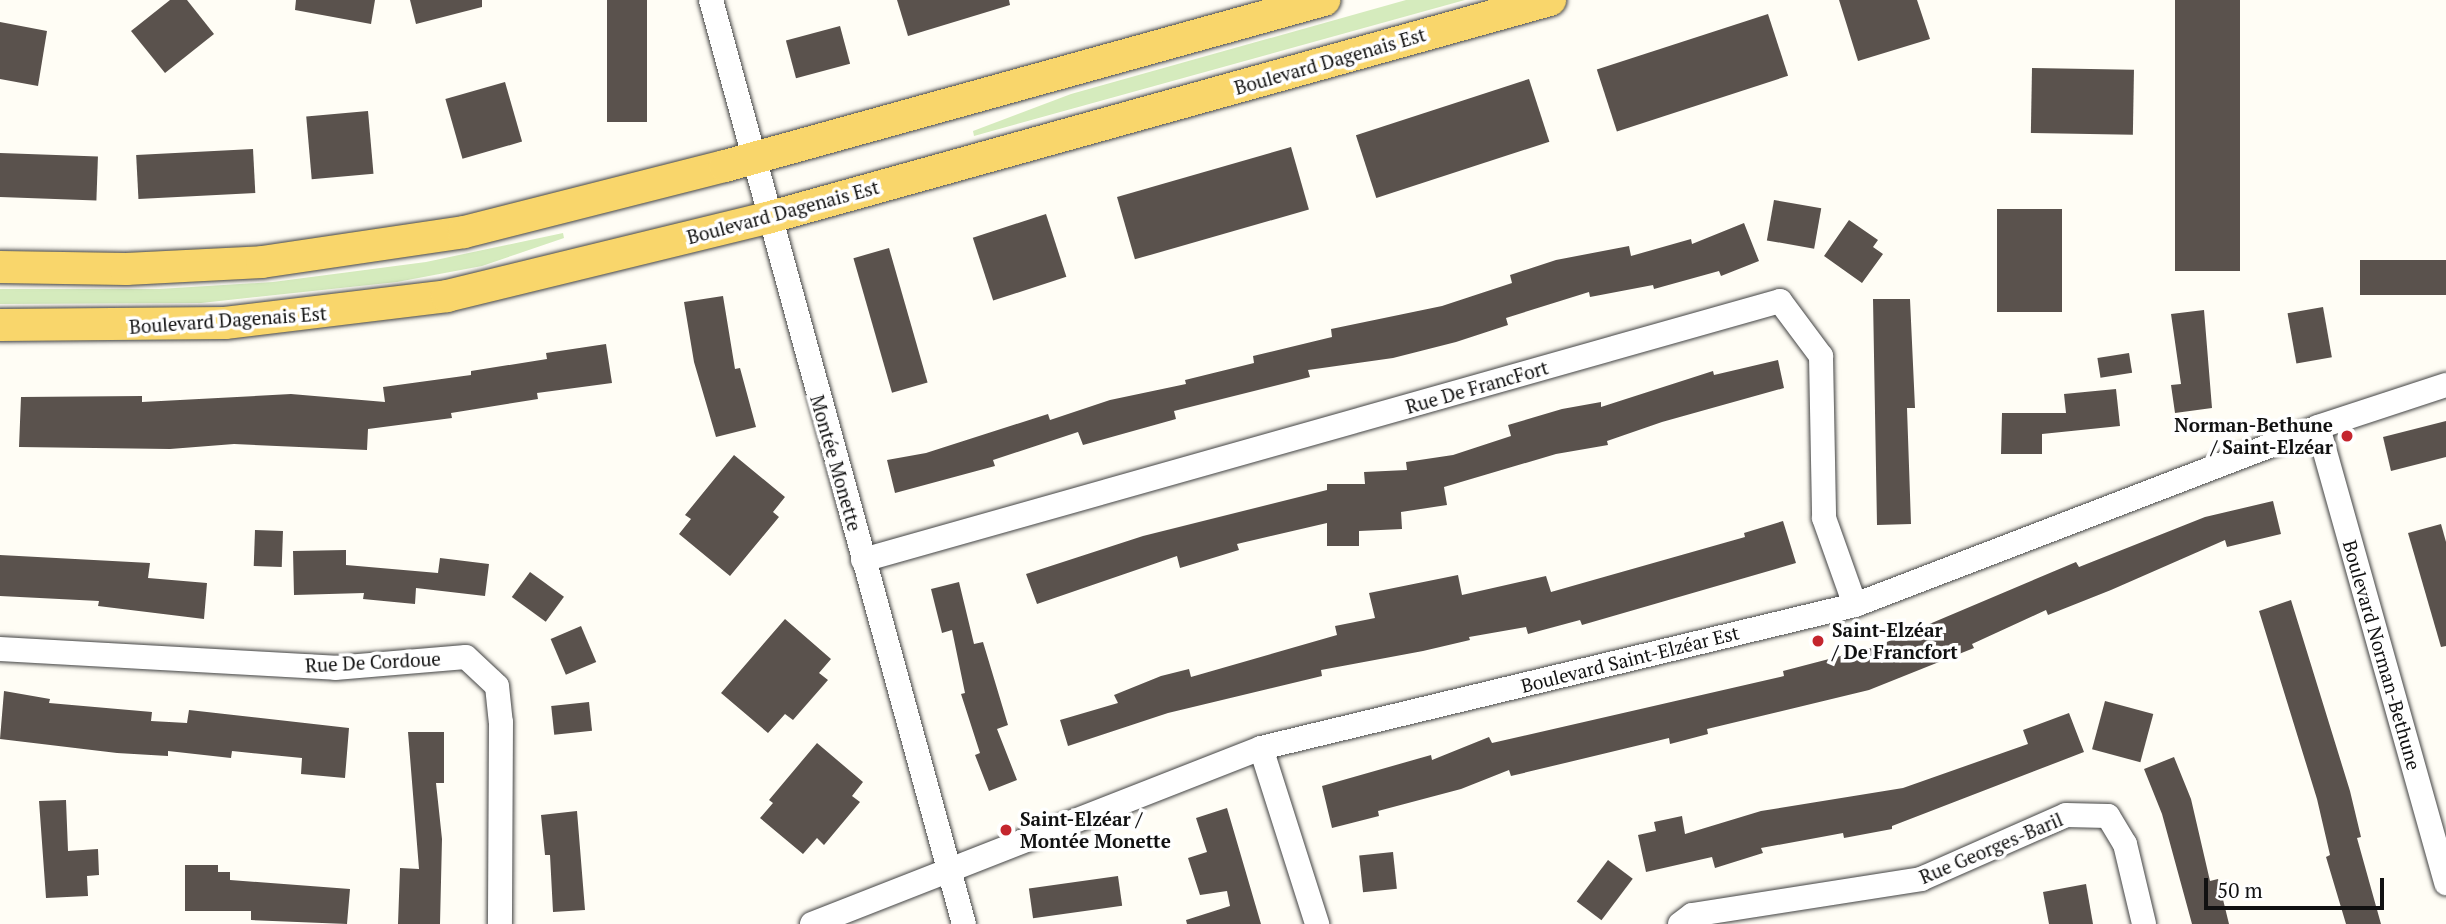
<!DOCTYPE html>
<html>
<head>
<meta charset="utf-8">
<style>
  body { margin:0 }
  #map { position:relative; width:2446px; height:924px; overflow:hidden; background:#fffdf5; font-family:"PT Serif",serif }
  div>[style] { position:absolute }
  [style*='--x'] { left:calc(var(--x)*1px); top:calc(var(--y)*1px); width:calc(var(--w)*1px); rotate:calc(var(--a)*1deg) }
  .green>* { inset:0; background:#d5ebbd }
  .building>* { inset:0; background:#5a524d; transform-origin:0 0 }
  .roads { filter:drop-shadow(0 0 2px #444) drop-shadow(0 0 2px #444) }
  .minor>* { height:24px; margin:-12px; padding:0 12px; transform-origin:12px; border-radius:12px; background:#fff }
  .major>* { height:32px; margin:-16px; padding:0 16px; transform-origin:16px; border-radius:16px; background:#f9d66b }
  .dots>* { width:19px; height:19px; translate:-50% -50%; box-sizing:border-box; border:4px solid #fff; border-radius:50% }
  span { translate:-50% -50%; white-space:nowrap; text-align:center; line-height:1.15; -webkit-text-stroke:7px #fff; paint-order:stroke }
  .street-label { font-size:19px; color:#111 }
  .poi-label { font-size:19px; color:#111; font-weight:700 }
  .right { translate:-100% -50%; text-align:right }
  .left { translate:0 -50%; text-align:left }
  .scale { position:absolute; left:2204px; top:878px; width:180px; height:32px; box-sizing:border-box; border:4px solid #111; border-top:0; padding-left:9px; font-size:21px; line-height:24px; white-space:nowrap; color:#111; -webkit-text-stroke:5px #fff; paint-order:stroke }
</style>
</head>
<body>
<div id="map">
  <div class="green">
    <div style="clip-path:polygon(1406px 0,1465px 0,974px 136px,973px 131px,1071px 94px)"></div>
    <div style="clip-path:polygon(563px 233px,564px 238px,482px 266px,397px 282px,201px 303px,0 304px,0 289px,159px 289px,273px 282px,426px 262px)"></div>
  </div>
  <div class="building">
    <div style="clip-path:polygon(170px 0,187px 0,214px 34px,165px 73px,131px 31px)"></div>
    <div style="clip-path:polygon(296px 0,375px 0,371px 24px,295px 10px)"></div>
    <div style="clip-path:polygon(410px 0,482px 0,482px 7px,416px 24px)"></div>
    <div style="left:607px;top:0;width:40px;height:122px"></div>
    <div style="clip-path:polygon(897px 0,1009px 0,1010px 5px,908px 36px)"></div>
    <div style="clip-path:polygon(1839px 0,1917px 0,1930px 39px,1858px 61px)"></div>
    <div style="left:2175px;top:0;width:65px;height:271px"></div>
    <div style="left:1768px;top:14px;width:65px;height:180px;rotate:72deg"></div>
    <div style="clip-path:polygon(0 22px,47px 31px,38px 86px,0 79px)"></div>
    <div style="left:840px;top:26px;width:39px;height:56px;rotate:75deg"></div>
    <div style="left:2032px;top:68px;width:102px;height:65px;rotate:1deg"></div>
    <div style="left:1529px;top:79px;width:66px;height:182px;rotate:72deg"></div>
    <div style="left:505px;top:82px;width:62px;height:62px;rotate:74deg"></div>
    <div style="left:368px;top:111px;width:63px;height:62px;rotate:85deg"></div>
    <div style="left:1291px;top:147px;width:65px;height:181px;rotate:74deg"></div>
    <div style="left:253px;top:149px;width:44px;height:117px;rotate:87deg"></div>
    <div style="left:0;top:153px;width:98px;height:44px;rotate:2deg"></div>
    <div style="left:1774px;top:200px;width:48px;height:41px;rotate:10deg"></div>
    <div style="left:1997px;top:209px;width:65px;height:103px"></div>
    <div style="left:1046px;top:214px;width:66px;height:77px;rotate:72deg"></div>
    <div style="clip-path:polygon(1849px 220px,1878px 240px,1873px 247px,1883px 254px,1862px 283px,1824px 256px)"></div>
    <div style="clip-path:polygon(1744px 223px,1759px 261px,1721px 276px,1719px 271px,1654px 289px,1653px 285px,1590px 297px,1589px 292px,1506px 318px,1508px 325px,1456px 342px,1393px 358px,1308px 370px,1310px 377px,1174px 411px,1176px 419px,1083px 445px,1078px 432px,993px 460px,995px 466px,895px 493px,887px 460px,926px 453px,1048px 414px,1050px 420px,1110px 400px,1186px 384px,1185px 380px,1254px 363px,1253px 356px,1332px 337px,1331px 329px,1442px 306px,1512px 283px,1510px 275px,1556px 260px,1629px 246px,1631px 256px,1691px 239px,1692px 244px)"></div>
    <div style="left:889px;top:248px;width:140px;height:37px;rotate:74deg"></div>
    <div style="left:2446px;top:260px;width:35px;height:86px;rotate:90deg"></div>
    <div style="clip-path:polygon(723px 296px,735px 369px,740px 368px,756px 427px,716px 437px,694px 362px,684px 302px)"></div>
    <div style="clip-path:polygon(1873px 299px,1910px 299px,1915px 408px,1907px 408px,1911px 524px,1877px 525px)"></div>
    <div style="left:2323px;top:307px;width:51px;height:36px;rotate:80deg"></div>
    <div style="clip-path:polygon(2204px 310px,2212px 408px,2175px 413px,2171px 385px,2181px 384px,2171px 314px)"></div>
    <div style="clip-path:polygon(606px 344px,612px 383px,537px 393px,538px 399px,451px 413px,452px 418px,368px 429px,367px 450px,234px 444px,170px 449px,19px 447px,21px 397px,142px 396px,142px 402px,291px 394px,385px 402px,383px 387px,471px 375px,471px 371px,547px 359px,546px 353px)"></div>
    <div style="left:2129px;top:353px;width:20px;height:32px;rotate:81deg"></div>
    <div style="clip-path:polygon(1778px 360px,1784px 388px,1662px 422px,1607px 441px,1608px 445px,1556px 454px,1444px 487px,1447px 505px,1401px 512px,1402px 529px,1359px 531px,1359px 546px,1327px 546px,1327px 523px,1237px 544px,1239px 550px,1180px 568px,1177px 556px,1037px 604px,1026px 574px,1143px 536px,1327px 490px,1327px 484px,1365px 484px,1364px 472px,1407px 470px,1406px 462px,1453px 455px,1511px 436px,1508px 425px,1562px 409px,1601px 402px,1601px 407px,1713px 371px,1714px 375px)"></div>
    <div style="clip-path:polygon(2116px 389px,2120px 426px,2042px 434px,2042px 454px,2001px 454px,2002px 413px,2066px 413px,2064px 394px)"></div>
    <div style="clip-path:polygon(2446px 421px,2446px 457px,2391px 471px,2383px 437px)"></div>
    <div style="clip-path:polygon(734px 455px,785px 497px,773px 512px,779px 517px,730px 576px,679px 534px,691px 519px,685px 515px)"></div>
    <div style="clip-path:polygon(2273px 501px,2281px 534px,2227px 547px,2225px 540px,2111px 590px,2048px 615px,2046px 610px,1972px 644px,1974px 648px,1869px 690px,1707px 729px,1708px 734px,1670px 744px,1669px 738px,1511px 776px,1509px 770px,1461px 789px,1378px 811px,1379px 816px,1332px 828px,1322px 786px,1431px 755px,1432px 760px,1489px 737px,1492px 743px,1784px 676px,1783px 671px,1875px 647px,2076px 562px,2079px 567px,2205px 517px)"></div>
    <div style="clip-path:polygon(1783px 521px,1796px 563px,1582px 625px,1580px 620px,1528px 634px,1526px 627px,1469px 637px,1470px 640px,1423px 651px,1321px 670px,1322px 676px,1168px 713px,1068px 746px,1060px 720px,1118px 703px,1114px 695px,1161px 676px,1189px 669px,1191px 677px,1337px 635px,1335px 626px,1375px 618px,1369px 593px,1458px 575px,1462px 595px,1546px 576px,1551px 592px,1745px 537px,1744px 533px)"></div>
    <div style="clip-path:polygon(2441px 524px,2446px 542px,2446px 646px,2441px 647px,2408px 533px)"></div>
    <div style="left:255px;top:530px;width:28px;height:36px;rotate:2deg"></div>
    <div style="clip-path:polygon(346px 550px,346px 565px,438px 573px,440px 558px,489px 564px,485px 596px,416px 588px,415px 604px,363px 599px,364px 593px,294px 595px,293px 551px)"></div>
    <div style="clip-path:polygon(0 555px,150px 563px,148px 578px,207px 583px,204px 619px,98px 606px,99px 601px,0 596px)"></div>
    <div style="left:530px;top:572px;width:42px;height:31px;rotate:36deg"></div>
    <div style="clip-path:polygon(959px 582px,974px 644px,983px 642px,1008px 725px,997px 729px,1017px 780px,989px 791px,975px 755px,980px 753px,961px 694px,965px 693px,952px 630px,942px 633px,931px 589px)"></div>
    <div style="clip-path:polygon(2291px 600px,2350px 791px,2361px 837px,2357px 838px,2381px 924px,2346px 924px,2326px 857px,2330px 855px,2317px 799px,2259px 611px)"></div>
    <div style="clip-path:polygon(785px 619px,831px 659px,819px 673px,828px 680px,793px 720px,785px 714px,768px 733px,721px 693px)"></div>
    <div style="left:581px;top:626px;width:39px;height:33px;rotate:67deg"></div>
    <div style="clip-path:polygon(4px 691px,50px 699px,49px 703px,152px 712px,151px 721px,187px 723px,189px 710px,349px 728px,345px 778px,301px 774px,302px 758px,232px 751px,231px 758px,168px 751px,168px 756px,117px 753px,0 739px)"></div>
    <div style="left:2105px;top:701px;width:50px;height:50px;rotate:15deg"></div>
    <div style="left:589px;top:702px;width:29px;height:38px;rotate:84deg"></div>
    <div style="clip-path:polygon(2069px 713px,2084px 752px,1892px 826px,1892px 829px,1844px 838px,1843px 833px,1761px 848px,1763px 853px,1715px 868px,1712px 857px,1646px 872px,1638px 835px,1656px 831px,1654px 822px,1682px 816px,1685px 834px,1761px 811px,1903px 788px,2028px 744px,2023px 730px)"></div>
    <div style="clip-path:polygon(408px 732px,444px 732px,444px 783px,436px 783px,442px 839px,440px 924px,398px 924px,400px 868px,419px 869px)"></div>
    <div style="clip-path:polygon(817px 743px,863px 782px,852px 796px,860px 802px,824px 845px,817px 838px,803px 854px,760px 818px,773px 803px,769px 800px)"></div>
    <div style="clip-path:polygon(2174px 757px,2191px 799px,2210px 881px,2218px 879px,2229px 924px,2192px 924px,2162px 814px,2144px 769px)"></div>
    <div style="clip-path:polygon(66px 800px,68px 851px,98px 849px,99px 875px,87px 876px,88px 896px,46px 898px,39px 801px)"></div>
    <div style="clip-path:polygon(1227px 808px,1261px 924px,1187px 924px,1186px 920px,1230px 906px,1227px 891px,1200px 895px,1188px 858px,1207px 852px,1196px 818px)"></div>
    <div style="clip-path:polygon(577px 811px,585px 910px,553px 912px,550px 855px,545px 855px,541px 815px)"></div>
    <div style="left:1393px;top:852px;width:37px;height:34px;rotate:84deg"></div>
    <div style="left:1608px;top:860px;width:31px;height:52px;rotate:37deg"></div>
    <div style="clip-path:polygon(185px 865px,218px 865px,218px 872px,230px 872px,230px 880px,350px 889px,347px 924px,251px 920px,251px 911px,185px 911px)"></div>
    <div style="left:1118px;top:876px;width:30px;height:90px;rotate:82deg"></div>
    <div style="clip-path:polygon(2086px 884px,2093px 924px,2049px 924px,2043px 892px)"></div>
  </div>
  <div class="roads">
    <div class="minor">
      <div style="--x:711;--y:0;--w:958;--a:74.69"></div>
      <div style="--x:2318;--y:427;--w:474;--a:74.3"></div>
      <div style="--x:863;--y:560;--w:953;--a:-15.77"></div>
      <div style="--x:1780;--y:301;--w:69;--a:53.3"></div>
      <div style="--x:1821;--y:356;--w:162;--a:88.9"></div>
      <div style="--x:1824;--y:518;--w:92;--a:70.4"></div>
      <div style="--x:0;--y:649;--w:336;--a:3.2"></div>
      <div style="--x:335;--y:668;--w:131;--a:-4.8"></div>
      <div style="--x:466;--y:657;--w:42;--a:43.1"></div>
      <div style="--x:497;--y:686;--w:36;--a:84"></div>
      <div style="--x:501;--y:722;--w:202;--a:90.3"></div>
      <div style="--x:1261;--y:748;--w:185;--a:72.3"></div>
      <div style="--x:812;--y:924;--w:482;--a:-21.4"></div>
      <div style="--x:1261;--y:748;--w:611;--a:-13.54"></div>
      <div style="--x:1855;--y:605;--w:496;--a:-21"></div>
      <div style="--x:2318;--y:427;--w:135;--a:-18.2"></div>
      <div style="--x:1680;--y:924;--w:15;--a:-37"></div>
      <div style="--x:1692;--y:915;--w:232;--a:-8.9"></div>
      <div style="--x:1921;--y:879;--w:158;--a:-23.8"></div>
      <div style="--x:2066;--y:815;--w:42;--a:1.4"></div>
      <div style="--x:2108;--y:816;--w:33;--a:59"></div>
      <div style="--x:2125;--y:844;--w:82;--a:76.6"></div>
    </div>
    <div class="major">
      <div style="--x:0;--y:267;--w:126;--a:0.9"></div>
      <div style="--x:126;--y:269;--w:136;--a:-2.9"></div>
      <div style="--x:262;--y:262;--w:204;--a:-8.4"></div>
      <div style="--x:464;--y:232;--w:269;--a:-14.2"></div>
      <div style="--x:725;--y:166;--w:622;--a:-15.49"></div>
      <div style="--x:0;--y:325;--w:225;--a:-0.5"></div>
      <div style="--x:225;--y:323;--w:224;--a:-6.9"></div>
      <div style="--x:447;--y:296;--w:329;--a:-13.7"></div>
      <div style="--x:767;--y:218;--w:813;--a:-15.56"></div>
    </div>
  </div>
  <div class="dots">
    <div style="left:2347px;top:436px;background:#c4262e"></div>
    <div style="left:1818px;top:641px;background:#c4262e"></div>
    <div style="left:1006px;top:830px;background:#c4262e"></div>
  </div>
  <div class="street-label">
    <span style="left:1330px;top:61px;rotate:-16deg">Boulevard Dagenais Est</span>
    <span style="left:783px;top:212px;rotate:-15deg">Boulevard Dagenais Est</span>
    <span style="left:228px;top:320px;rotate:-4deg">Boulevard Dagenais Est</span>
    <span style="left:1477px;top:387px;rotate:-16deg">Rue De FrancFort</span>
    <span style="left:836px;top:463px;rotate:74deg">Montée Monette</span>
    <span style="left:2382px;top:655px;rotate:74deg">Boulevard Norman-Bethune</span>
    <span style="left:1630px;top:659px;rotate:-14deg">Boulevard Saint-Elzéar Est</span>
    <span style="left:373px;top:662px;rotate:-3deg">Rue De Cordoue</span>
    <span style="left:1991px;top:848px;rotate:-23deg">Rue Georges-Baril</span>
  </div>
  <div class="poi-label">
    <span class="right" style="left:2333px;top:436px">Norman-Bethune<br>/ Saint-Elzéar</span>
    <span class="left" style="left:1832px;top:641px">Saint-Elzéar<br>/ De Francfort</span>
    <span class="left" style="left:1020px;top:830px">Saint-Elzéar /<br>Montée Monette</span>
  </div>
  <div class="scale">50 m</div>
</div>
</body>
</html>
